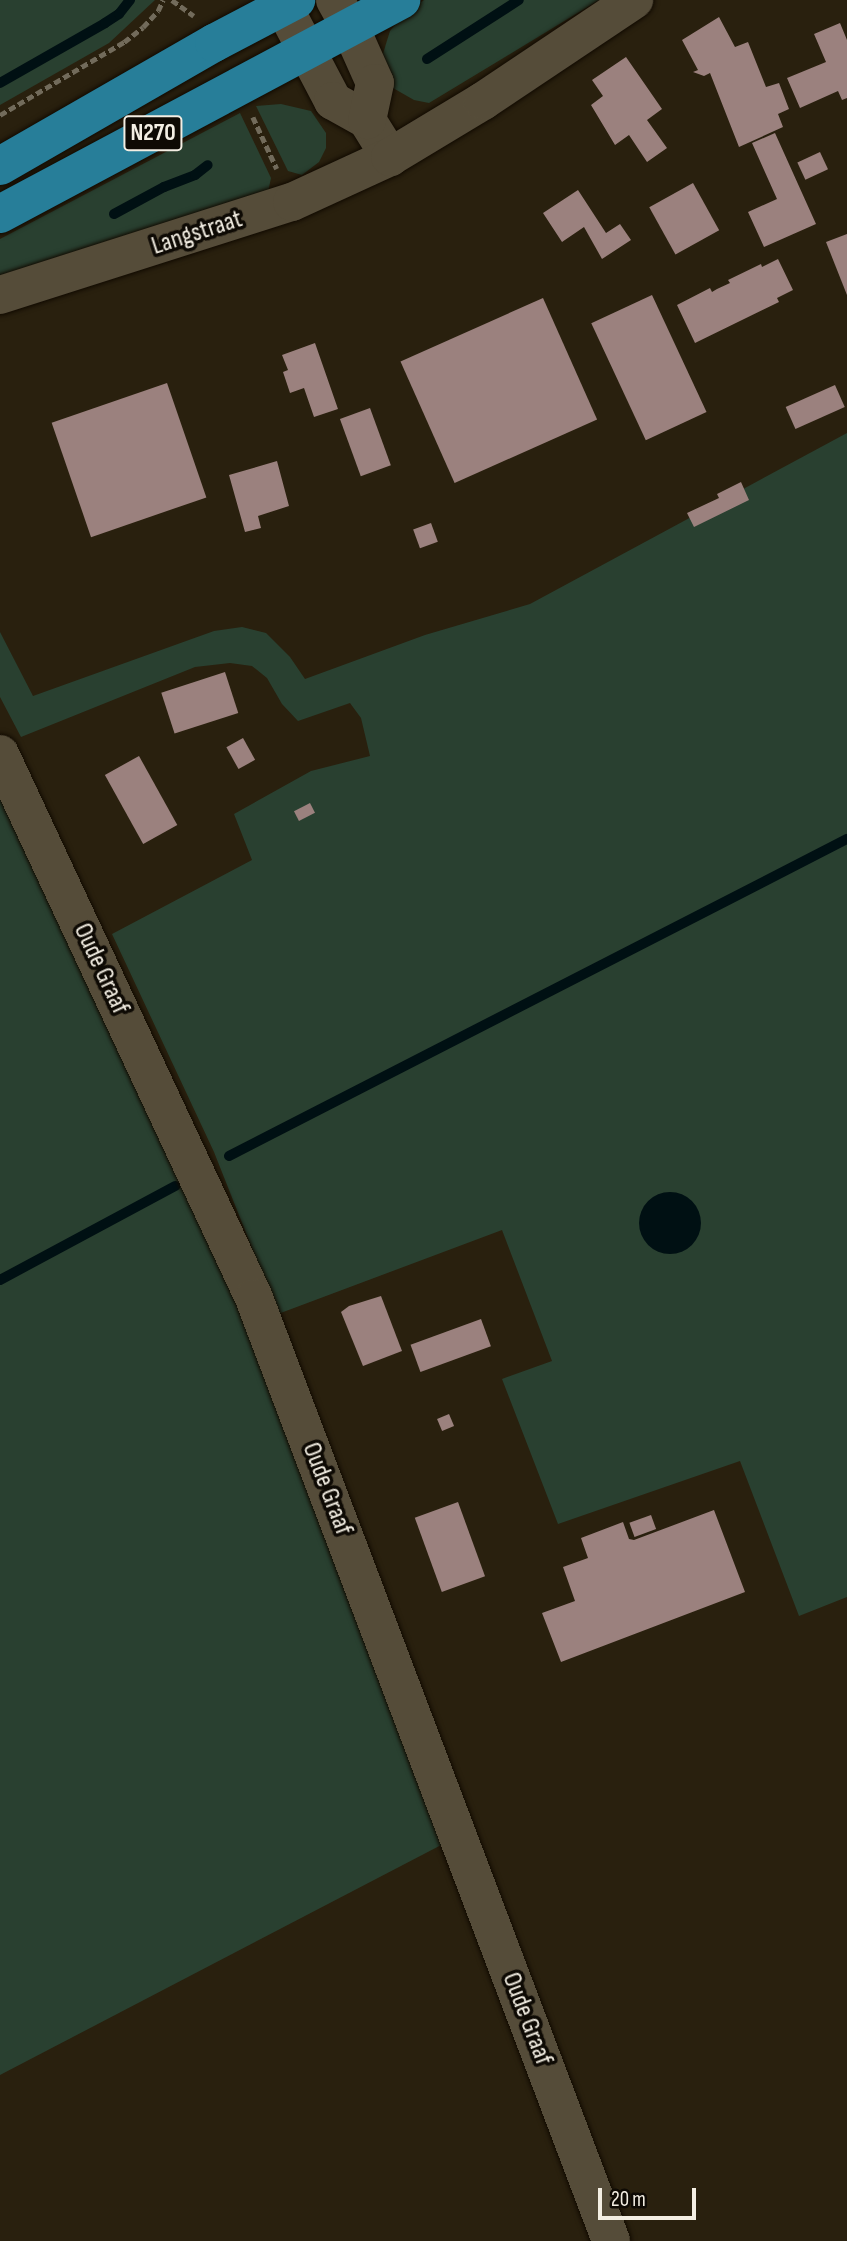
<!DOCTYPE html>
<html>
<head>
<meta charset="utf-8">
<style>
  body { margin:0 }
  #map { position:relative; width:847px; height:2241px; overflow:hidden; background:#29200e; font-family:"Sofia Sans Condensed",sans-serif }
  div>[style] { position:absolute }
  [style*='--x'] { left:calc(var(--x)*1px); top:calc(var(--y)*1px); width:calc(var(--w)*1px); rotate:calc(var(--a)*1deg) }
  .green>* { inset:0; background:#294030 }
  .water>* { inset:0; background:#001013 }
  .round { border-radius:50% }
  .stream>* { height:10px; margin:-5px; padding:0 5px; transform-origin:5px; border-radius:5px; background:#001013 }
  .building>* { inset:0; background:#9b817e; transform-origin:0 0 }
  .path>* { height:4.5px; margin-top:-2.25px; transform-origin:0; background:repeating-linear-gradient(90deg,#726b5b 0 7px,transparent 0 10.5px) }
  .roads { filter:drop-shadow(0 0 2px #110a00) drop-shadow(0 0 2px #110a00) }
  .minor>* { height:38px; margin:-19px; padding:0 19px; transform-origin:19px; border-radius:19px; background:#554c39 }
  .major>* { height:38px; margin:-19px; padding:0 19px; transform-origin:19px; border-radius:19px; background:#277e99 }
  span { translate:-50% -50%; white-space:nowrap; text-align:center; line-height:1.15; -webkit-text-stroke:7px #0e0a04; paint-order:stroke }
  .shield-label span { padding:2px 5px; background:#0e0a04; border:2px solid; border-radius:5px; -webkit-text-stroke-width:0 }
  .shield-label { font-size:24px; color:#f3eee3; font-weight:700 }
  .street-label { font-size:26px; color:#f3eee3 }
  .scale { position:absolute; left:598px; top:2188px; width:98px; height:32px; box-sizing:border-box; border:4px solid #f3eee3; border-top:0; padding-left:9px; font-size:21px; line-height:24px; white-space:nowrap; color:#f3eee3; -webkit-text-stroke:5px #0e0a04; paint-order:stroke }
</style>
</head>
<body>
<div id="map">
  <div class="green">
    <div style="clip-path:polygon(0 0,155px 0,109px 43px,0 105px)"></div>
    <div style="clip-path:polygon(424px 0,599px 0,429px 103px,414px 100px,393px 88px,381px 60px,390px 31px,404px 14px)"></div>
    <div style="clip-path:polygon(281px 104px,311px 111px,326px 133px,326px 148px,319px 162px,302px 175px,288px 171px,256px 106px)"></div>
    <div style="clip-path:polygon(240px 113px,271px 178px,268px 192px,0 280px,0 239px)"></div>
    <div style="clip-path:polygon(847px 433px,847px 1597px,799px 1616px,740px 1461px,558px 1524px,502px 1379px,552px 1361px,502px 1230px,278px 1314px,214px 1152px,112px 934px,252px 860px,234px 814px,311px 771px,370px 756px,361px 718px,350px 703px,298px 721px,282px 704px,267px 678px,252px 666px,230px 663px,195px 667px,21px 737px,0 697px,0 632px,33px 696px,214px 631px,242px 627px,266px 633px,290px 657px,305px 679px,425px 635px,530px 604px)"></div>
    <div style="clip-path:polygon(0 793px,192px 1192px,447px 1842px,0 2075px)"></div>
  </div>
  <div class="water">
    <div class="round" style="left:639px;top:1192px;width:62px;height:62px"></div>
  </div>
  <div class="stream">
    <div style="--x:427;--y:59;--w:109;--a:-32.7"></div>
    <div style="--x:0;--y:83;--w:121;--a:-29.7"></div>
    <div style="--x:105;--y:23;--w:17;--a:-33"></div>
    <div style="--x:119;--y:14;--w:18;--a:-52"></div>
    <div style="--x:114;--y:214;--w:57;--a:-28.4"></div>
    <div style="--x:164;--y:187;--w:33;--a:-21"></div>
    <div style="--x:195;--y:175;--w:16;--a:-38"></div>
    <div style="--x:229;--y:1156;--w:695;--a:-27.16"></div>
    <div style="--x:0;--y:1280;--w:199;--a:-28.2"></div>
  </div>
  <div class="building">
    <div style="clip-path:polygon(719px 17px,735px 47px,748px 42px,766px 87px,779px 83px,789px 109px,778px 114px,783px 127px,739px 147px,710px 73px,704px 76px,693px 72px,698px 70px,682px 40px)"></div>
    <div style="clip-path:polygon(840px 23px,847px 40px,847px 98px,842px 100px,838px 91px,800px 108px,787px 78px,826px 62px,814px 34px)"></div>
    <div style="clip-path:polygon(626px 57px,662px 109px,647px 120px,667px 148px,647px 162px,629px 135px,615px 145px,591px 105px,603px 96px,592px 80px)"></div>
    <div style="clip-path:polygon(775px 133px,816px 224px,764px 247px,748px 212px,777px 199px,752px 143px)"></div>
    <div style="left:820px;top:152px;width:19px;height:25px;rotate:65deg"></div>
    <div style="left:693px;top:183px;width:54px;height:50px;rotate:61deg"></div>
    <div style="clip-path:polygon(578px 190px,606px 233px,620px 224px,631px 240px,602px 259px,584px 227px,562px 242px,543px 213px)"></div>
    <div style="clip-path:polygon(847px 234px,847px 295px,826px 242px)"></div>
    <div style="clip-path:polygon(778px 259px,793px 290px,777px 298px,779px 302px,695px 343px,677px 305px,710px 288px,712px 292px,717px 289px,730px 283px,728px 280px,761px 264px,762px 267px)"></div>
    <div style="left:652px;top:295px;width:129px;height:67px;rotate:65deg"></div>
    <div style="left:543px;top:298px;width:133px;height:156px;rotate:66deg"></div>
    <div style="clip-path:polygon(315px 343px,338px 409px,314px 417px,304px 388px,290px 393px,283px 372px,288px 370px,282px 355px)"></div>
    <div style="left:167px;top:383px;width:121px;height:122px;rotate:71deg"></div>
    <div style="left:835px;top:385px;width:24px;height:54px;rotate:66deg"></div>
    <div style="left:370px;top:408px;width:61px;height:32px;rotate:70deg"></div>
    <div style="clip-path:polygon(277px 461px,289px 506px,258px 516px,261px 528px,245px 532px,229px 475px)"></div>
    <div style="clip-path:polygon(741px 482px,749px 500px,694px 527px,687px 513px,719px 498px,717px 494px)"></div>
    <div style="left:431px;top:523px;width:20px;height:19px;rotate:70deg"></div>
    <div style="left:225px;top:672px;width:43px;height:67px;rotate:72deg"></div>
    <div style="left:243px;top:738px;width:25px;height:19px;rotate:61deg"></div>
    <div style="left:139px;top:756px;width:79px;height:39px;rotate:61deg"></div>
    <div style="left:310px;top:803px;width:11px;height:18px;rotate:63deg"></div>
    <div style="clip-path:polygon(381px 1296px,402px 1351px,363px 1366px,341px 1312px,349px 1306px)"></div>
    <div style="left:481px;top:1319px;width:29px;height:75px;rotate:70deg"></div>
    <div style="left:449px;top:1414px;width:13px;height:13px;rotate:67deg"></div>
    <div style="left:458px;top:1502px;width:79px;height:46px;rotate:70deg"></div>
    <div style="clip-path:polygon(714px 1510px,745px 1592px,561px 1662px,542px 1613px,575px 1601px,563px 1567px,588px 1558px,581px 1538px,623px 1522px,629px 1539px,634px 1540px)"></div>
    <div style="left:651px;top:1515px;width:15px;height:23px;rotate:70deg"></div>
  </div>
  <div class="path">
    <div style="--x:172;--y:0;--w:27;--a:36"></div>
    <div style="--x:0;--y:115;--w:144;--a:-30.5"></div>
    <div style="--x:124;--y:42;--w:24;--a:-38"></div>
    <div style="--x:143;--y:27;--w:22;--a:-47"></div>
    <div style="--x:158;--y:11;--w:12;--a:-66"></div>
    <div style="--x:253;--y:117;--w:57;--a:65.2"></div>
  </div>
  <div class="roads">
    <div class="minor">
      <div style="--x:280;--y:0;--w:114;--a:62.3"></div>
      <div style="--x:333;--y:101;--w:39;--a:29"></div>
      <div style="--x:367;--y:120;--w:44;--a:58.1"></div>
      <div style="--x:335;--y:0;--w:31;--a:61"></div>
      <div style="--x:350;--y:27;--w:61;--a:65.9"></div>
      <div style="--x:375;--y:83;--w:38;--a:102"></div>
      <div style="--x:0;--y:295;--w:306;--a:-17.7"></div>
      <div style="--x:292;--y:202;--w:108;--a:-24.7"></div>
      <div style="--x:390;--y:157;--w:109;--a:-31.1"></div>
      <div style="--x:483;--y:101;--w:182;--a:-33.8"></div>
      <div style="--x:0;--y:754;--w:600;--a:64.97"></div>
      <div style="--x:254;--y:1298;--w:1008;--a:69.26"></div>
    </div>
    <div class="major">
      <div style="--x:0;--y:166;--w:247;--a:-29.9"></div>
      <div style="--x:214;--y:43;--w:93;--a:-27.7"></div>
      <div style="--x:0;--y:214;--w:455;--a:-28.1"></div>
    </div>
  </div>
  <div class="shield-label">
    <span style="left:153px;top:133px">N270</span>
  </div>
  <div class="street-label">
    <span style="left:197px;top:233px;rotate:-18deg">Langstraat</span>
    <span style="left:101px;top:969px;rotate:65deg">Oude Graaf</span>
    <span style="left:327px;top:1489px;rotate:69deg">Oude Graaf</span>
    <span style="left:527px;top:2019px;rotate:69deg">Oude Graaf</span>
  </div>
  <div class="scale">20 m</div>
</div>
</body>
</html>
